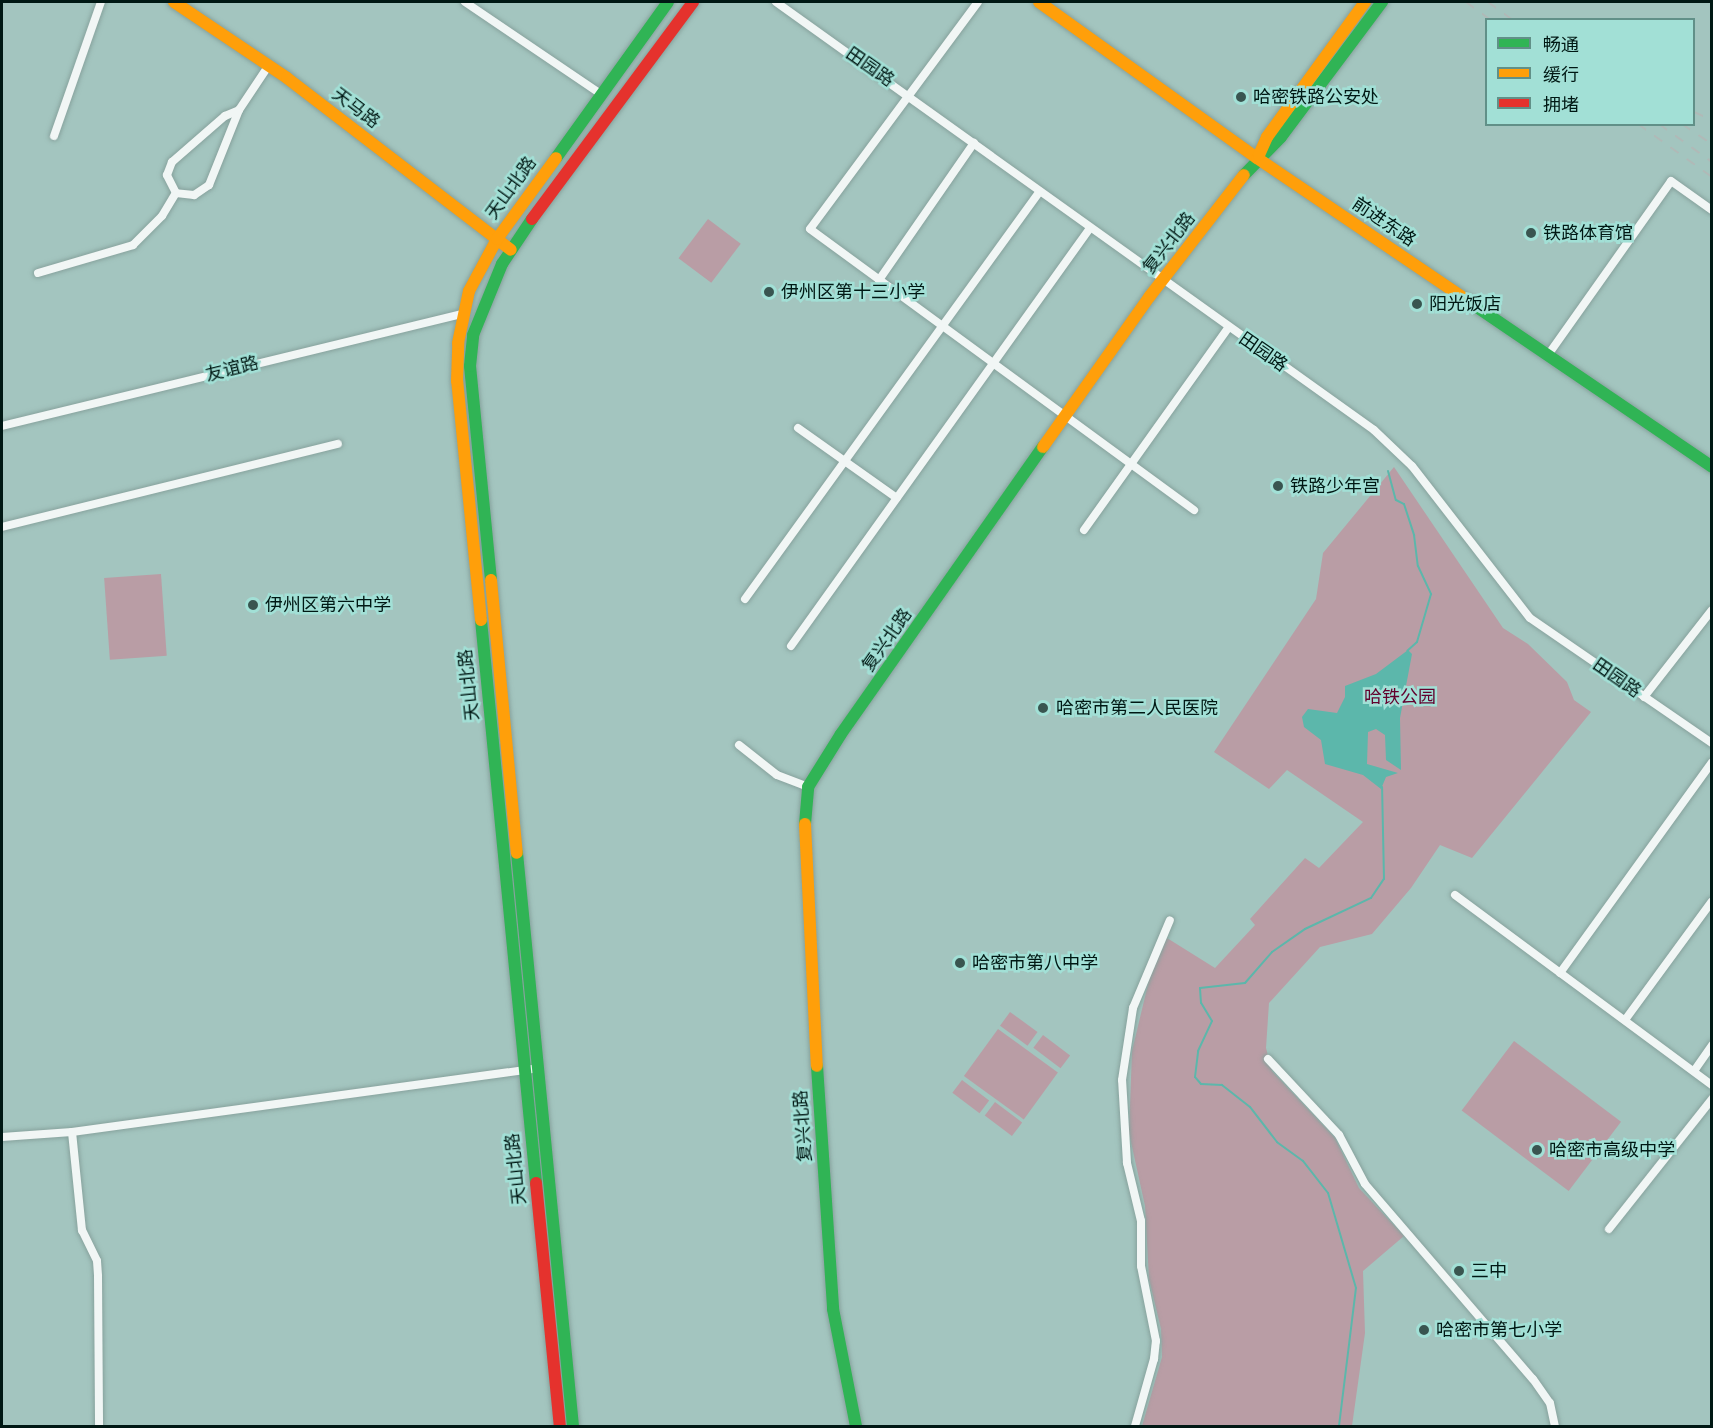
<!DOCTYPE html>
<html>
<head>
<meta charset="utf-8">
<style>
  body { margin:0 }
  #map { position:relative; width:1713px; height:1428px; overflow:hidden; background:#a3c5bf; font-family:"Fira Sans Condensed","Noto Sans SC",sans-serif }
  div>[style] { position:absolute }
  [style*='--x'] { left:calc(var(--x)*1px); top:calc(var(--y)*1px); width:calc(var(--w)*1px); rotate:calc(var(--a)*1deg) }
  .green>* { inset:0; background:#b99da5; transform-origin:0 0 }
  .water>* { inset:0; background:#5cb7ab }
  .stream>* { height:2px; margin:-1px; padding:0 1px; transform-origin:1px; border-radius:1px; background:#5cb7ab }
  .roads { filter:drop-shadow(0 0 2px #87a29d) drop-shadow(0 0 2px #87a29d) }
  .street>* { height:8px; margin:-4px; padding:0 4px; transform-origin:4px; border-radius:4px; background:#f1f6f5 }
  .fast>* { height:12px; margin:-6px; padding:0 6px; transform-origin:6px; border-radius:6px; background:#30b455 }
  .slow>* { height:12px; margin:-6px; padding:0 6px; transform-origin:6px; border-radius:6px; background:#ff9f0a }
  .jam>* { height:12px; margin:-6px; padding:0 6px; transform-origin:6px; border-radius:6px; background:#e5322d }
  .rail>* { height:2px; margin-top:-1px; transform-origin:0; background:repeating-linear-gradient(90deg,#b0b9b7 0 10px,transparent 0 20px) }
  .dots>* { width:16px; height:16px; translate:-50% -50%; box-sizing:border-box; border:3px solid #a2e0d6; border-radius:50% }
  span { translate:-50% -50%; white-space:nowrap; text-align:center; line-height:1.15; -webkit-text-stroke:5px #a2e0d6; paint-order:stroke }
  .street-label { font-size:18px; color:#001814 }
  .poi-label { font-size:18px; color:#001814 }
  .left { translate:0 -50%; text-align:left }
  .park-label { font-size:18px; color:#63012d }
  .frame { position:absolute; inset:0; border:3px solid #001814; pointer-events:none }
  .legend { position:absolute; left:1485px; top:18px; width:210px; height:108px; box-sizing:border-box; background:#a2e0d6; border:2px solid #619088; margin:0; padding:8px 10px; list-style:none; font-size:18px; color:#001814 }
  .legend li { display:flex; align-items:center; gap:12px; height:30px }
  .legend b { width:30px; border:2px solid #619088 }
</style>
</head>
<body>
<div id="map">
  <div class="green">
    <div style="left:708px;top:219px;width:41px;height:49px;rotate:37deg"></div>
    <div style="clip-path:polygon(1394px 467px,1503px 628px,1528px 644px,1567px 682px,1574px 700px,1591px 712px,1472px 858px,1440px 845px,1411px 888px,1372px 934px,1320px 947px,1269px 1003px,1266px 1048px,1272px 1071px,1335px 1138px,1359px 1188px,1404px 1236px,1363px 1271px,1365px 1333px,1352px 1426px,1142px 1426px,1162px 1357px,1161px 1329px,1149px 1279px,1145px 1206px,1129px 1133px,1132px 1051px,1149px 980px,1167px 938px,1215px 968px,1255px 925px,1250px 919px,1305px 858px,1319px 868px,1363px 822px,1287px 770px,1269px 789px,1214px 752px,1316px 599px,1323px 553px)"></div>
    <div style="left:161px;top:574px;width:82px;height:57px;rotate:86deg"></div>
    <div style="left:1010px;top:1012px;width:34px;height:17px;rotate:36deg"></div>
    <div style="left:998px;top:1029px;width:74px;height:58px;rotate:36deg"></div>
    <div style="left:1043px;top:1035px;width:34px;height:16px;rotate:37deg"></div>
    <div style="left:1514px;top:1041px;width:134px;height:87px;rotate:37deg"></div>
    <div style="left:962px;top:1080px;width:34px;height:16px;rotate:37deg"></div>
    <div style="left:995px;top:1102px;width:34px;height:17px;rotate:37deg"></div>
  </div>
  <div class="water">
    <div style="clip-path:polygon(1408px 650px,1412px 654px,1400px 718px,1401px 770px,1386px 760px,1385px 735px,1376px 729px,1368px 732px,1367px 764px,1398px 773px,1386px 777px,1381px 789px,1363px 775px,1325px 764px,1321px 740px,1304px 727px,1302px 717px,1308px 709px,1337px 713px,1345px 697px,1345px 686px,1376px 674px)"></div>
  </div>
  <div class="stream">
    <div style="--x:1388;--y:471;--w:30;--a:75"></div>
    <div style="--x:1396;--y:500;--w:9;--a:27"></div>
    <div style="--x:1404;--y:504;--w:33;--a:72"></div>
    <div style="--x:1414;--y:535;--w:31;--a:83"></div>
    <div style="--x:1418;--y:566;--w:31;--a:65"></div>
    <div style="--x:1431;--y:594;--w:50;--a:106.3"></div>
    <div style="--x:1417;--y:642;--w:13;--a:138"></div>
    <div style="--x:1339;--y:1426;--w:139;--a:-83"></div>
    <div style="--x:1356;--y:1288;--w:99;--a:-106.4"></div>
    <div style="--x:1328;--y:1193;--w:41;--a:-128"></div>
    <div style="--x:1303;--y:1161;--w:32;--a:-144"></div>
    <div style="--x:1277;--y:1142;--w:44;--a:-127.6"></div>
    <div style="--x:1250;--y:1107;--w:36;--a:-142"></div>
    <div style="--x:1222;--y:1085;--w:21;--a:-177"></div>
    <div style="--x:1201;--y:1084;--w:9;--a:-131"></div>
    <div style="--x:1195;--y:1077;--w:26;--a:-83"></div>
    <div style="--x:1198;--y:1051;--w:33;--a:-65"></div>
    <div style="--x:1212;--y:1021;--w:21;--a:-121"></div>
    <div style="--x:1201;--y:1003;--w:15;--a:-94"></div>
    <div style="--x:1200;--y:988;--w:45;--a:-6.3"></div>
    <div style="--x:1245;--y:983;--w:41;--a:-48.9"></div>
    <div style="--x:1272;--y:952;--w:40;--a:-34.9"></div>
    <div style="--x:1305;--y:929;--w:73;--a:-25.2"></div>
    <div style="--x:1371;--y:898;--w:23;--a:-56"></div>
    <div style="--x:1384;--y:879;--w:92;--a:-91.2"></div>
  </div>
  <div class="roads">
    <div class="street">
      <div style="--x:465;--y:2;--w:164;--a:34.1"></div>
      <div style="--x:776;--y:2;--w:735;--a:35.59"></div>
      <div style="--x:1374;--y:430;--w:52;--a:43.5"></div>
      <div style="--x:1412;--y:466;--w:192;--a:52.2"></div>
      <div style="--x:1530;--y:618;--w:221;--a:34.5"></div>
      <div style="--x:978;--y:2;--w:282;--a:126.5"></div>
      <div style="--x:810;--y:229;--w:476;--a:36.2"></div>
      <div style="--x:239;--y:110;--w:81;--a:111.8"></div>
      <div style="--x:209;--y:185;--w:18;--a:146"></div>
      <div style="--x:194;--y:195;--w:18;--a:-174"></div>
      <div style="--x:176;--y:193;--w:20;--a:-117"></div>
      <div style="--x:167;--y:175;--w:14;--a:-69"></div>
      <div style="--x:172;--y:162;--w:70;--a:-41"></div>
      <div style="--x:225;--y:116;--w:15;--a:-23"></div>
      <div style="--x:239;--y:110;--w:54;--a:-56.3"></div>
      <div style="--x:54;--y:136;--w:142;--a:-70.7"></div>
      <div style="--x:38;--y:273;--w:99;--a:-16.4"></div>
      <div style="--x:133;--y:245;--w:41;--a:-45"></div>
      <div style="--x:162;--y:216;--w:27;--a:-59"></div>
      <div style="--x:879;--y:280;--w:167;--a:-55.3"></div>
      <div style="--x:1548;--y:355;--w:213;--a:-54.7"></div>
      <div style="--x:1671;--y:181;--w:50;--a:35.3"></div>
      <div style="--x:2;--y:426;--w:474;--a:-13.7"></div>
      <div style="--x:798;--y:428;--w:121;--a:35.3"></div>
      <div style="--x:2;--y:527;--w:346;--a:-13.9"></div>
      <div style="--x:1084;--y:530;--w:248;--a:-54.5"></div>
      <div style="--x:745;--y:599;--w:503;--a:-54.13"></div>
      <div style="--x:791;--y:646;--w:514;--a:-54.42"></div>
      <div style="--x:1644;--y:697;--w:110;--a:-52"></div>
      <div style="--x:739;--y:745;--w:48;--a:38.3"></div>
      <div style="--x:777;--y:775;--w:33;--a:21"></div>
      <div style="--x:1455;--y:895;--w:320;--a:36.5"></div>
      <div style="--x:1560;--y:973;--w:260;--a:-54.2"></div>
      <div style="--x:1625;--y:1020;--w:147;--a:-53.8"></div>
      <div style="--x:1268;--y:1059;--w:104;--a:46.9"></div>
      <div style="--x:1339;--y:1135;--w:55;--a:62"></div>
      <div style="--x:1365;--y:1184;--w:257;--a:49.3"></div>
      <div style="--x:1533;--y:1379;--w:29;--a:55"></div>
      <div style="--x:1550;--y:1403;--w:24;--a:78"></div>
      <div style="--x:1694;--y:1071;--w:32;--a:-55"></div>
      <div style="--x:72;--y:1132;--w:99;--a:84.2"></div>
      <div style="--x:82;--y:1230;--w:34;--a:64"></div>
      <div style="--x:97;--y:1261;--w:15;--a:86"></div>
      <div style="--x:98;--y:1276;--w:150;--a:89.6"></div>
      <div style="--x:2;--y:1137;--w:70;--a:-4.1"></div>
      <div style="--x:72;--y:1132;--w:470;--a:-7.8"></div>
      <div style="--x:1609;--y:1229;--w:166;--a:-51.6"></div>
      <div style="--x:1135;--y:1426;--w:70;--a:-74.2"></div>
      <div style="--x:1154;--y:1359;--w:18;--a:-84"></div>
      <div style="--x:1156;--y:1341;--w:76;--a:-101.3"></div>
      <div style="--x:1141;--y:1266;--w:45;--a:-90"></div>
      <div style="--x:1141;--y:1221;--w:60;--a:-103.6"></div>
      <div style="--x:1127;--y:1163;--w:83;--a:-93.4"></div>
      <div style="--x:1122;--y:1080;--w:73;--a:-81.3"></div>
      <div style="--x:1133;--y:1008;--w:95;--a:-67.2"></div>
    </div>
    <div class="fast">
      <div style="--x:556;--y:158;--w:192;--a:-54.3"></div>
      <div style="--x:1244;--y:175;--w:53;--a:-45.8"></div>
      <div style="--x:1281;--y:137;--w:169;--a:-53.2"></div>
      <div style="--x:1468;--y:301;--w:295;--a:34.2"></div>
      <div style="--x:491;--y:580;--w:215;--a:-95.6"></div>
      <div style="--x:470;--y:366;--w:31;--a:-84"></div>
      <div style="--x:473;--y:335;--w:77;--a:-67.8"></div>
      <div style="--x:502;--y:264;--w:54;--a:-56.3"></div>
      <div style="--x:481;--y:620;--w:566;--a:84.42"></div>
      <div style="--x:805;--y:824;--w:37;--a:-85"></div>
      <div style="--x:808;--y:787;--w:62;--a:-58.1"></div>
      <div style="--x:841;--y:734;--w:351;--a:-54.9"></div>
      <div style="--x:517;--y:853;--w:576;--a:84.42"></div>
      <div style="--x:817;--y:1066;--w:244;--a:86.2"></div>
      <div style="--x:833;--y:1309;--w:119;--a:78.9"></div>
    </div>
    <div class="slow">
      <div style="--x:174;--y:2;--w:136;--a:33.9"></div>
      <div style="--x:287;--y:78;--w:282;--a:37.5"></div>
      <div style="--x:1039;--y:2;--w:268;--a:35.6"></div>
      <div style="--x:1257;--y:158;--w:255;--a:34.1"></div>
      <div style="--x:1259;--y:155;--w:20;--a:-66"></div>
      <div style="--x:1267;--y:137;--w:167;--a:-54"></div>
      <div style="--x:1043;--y:447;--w:185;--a:-54.7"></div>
      <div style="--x:1150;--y:296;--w:153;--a:-52.2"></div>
      <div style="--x:491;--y:580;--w:274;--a:84.6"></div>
      <div style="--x:481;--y:620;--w:240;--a:-95.7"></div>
      <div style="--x:457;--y:381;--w:38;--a:-88"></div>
      <div style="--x:458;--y:343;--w:53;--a:-78.1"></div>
      <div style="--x:469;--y:291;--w:59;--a:-61.7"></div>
      <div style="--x:497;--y:239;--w:100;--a:-53.9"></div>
      <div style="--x:805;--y:824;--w:242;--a:87.2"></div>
    </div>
    <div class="jam">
      <div style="--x:532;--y:219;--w:270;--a:-53.4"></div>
      <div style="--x:536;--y:1183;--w:244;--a:84.4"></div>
    </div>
  </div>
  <div class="rail">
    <div style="--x:1466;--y:2;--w:31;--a:36"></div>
    <div style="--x:1488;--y:2;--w:31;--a:36"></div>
    <div style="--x:1547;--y:18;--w:3;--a:45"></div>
    <div style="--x:1694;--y:112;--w:20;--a:24"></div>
    <div style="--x:1638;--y:124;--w:91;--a:35.6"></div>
    <div style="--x:1659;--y:124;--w:65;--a:35.6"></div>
    <div style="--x:1682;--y:124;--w:36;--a:34"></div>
  </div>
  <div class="dots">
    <div style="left:1241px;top:97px;background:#395550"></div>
    <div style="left:1531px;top:233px;background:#395550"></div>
    <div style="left:769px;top:292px;background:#395550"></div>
    <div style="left:1417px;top:304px;background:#395550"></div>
    <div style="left:1278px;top:486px;background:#395550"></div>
    <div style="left:253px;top:605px;background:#395550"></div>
    <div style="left:1043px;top:708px;background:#395550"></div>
    <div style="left:960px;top:963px;background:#395550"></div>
    <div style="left:1537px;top:1150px;background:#395550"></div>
    <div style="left:1459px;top:1271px;background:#395550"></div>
    <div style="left:1424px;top:1330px;background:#395550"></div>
  </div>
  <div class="street-label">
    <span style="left:870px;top:67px;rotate:35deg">田园路</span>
    <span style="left:356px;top:108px;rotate:37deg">天马路</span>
    <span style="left:511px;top:188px;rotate:-54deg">天山北路</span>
    <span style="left:1384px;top:222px;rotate:34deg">前进东路</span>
    <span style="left:1169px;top:243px;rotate:-52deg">复兴北路</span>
    <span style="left:1263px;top:352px;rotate:35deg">田园路</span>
    <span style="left:232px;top:369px;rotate:-14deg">友谊路</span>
    <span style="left:887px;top:640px;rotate:-55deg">复兴北路</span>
    <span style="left:1617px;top:678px;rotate:35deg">田园路</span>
    <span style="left:469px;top:685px;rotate:-96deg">天山北路</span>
    <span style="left:803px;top:1126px;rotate:-94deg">复兴北路</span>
    <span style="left:516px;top:1169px;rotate:-96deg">天山北路</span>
  </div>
  <div class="poi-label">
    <span class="left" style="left:1253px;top:97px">哈密铁路公安处</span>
    <span class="left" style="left:1543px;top:233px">铁路体育馆</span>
    <span class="left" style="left:781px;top:292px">伊州区第十三小学</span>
    <span class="left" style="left:1429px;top:304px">阳光饭店</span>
    <span class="left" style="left:1290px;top:486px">铁路少年宫</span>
    <span class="left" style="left:265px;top:605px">伊州区第六中学</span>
    <span class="left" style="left:1056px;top:708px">哈密市第二人民医院</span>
    <span class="left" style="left:972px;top:963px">哈密市第八中学</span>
    <span class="left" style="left:1549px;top:1150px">哈密市高级中学</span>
    <span class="left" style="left:1471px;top:1271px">三中</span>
    <span class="left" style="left:1436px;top:1330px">哈密市第七小学</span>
  </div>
  <div class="park-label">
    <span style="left:1400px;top:697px">哈铁公园</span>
  </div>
  <div class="frame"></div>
  <ul class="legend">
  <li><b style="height:8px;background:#30b455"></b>畅通</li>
  <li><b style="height:8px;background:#ff9f0a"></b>缓行</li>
  <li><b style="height:8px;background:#e5322d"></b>拥堵</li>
  </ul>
</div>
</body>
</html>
